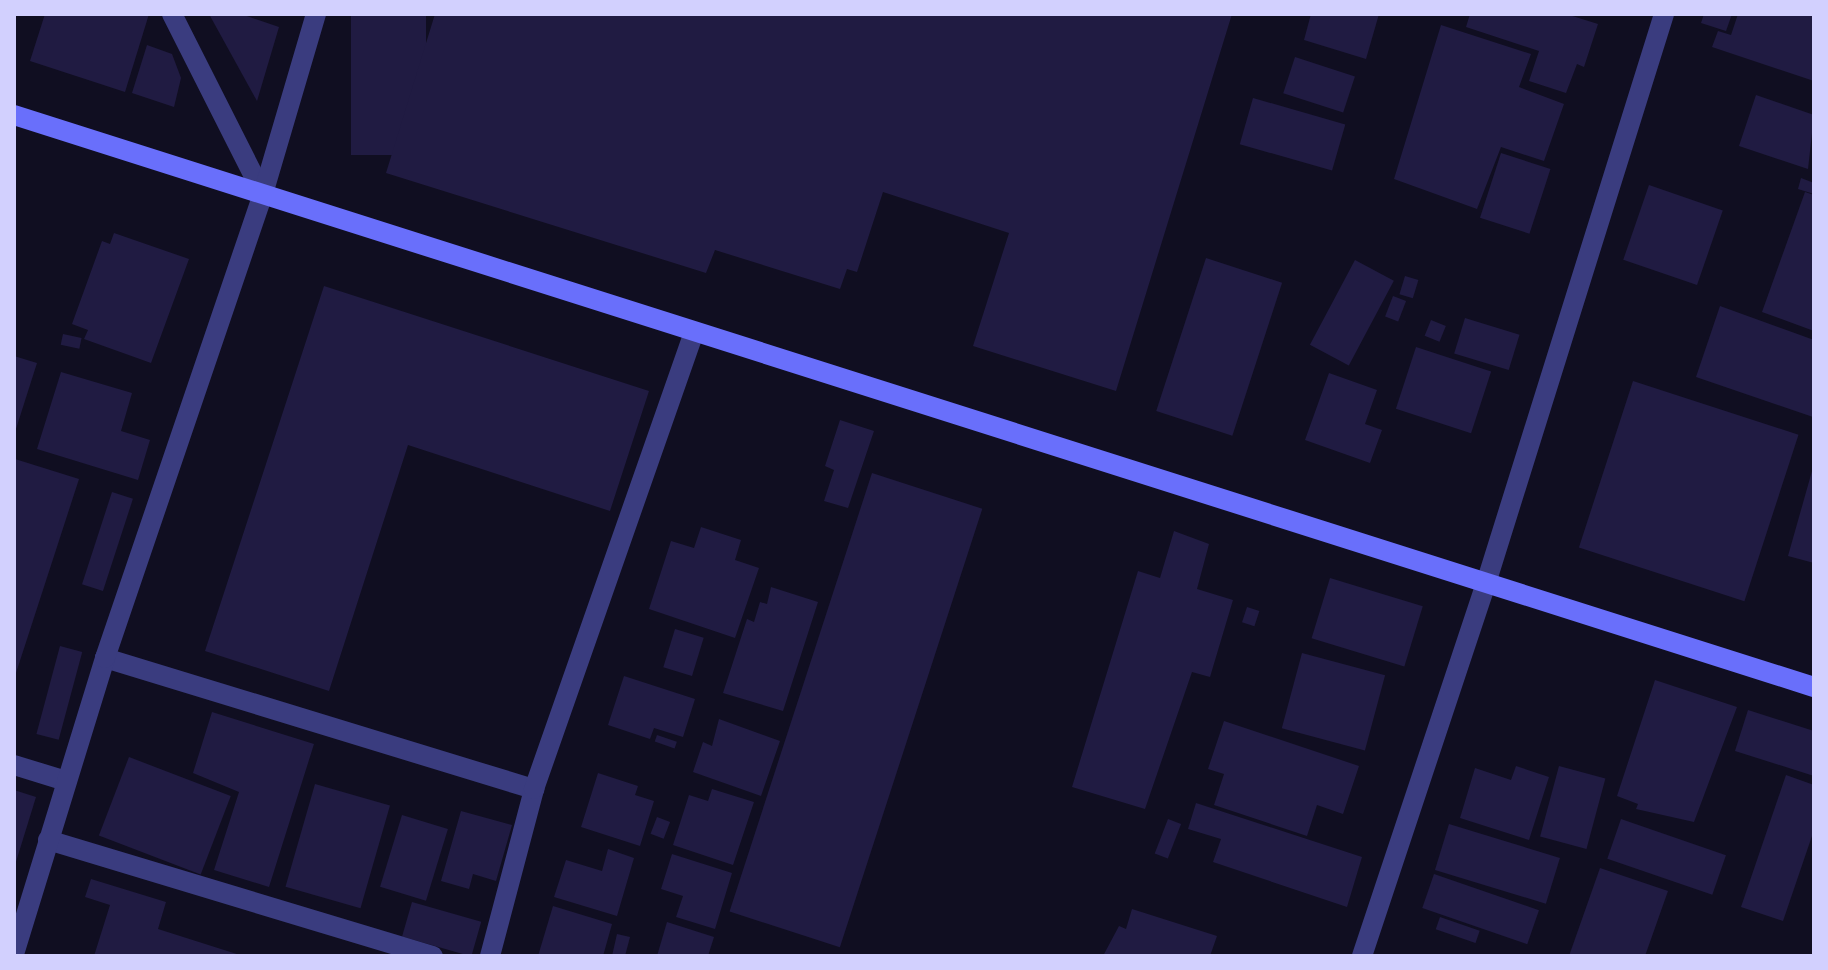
<!DOCTYPE html>
<html>
<head>
<meta charset="utf-8">
<style>
  body { margin:0 }
  #map { position:relative; width:1828px; height:970px; overflow:hidden; background:#100e21; font-family:"Public Sans",sans-serif }
  div>[style] { position:absolute }
  [style*='--x'] { left:calc(var(--x)*1px); top:calc(var(--y)*1px); width:calc(var(--w)*1px); rotate:calc(var(--a)*1deg) }
  .building>* { inset:0; background:#201b42; transform-origin:0 0 }
  .street>* { height:20px; margin:-10px; padding:0 10px; transform-origin:10px; border-radius:10px; background:#3a3c7f }
  .secondary>* { height:20px; margin:-10px; padding:0 10px; transform-origin:10px; border-radius:10px; background:#696ffb }
  span { translate:-50% -50%; white-space:nowrap; text-align:center; line-height:1.15; -webkit-text-stroke:6px #100e21; paint-order:stroke }
  .frame { position:absolute; inset:0; border:16px solid #d2d0fe; pointer-events:none }
</style>
</head>
<body>
<div id="map">
  <div class="building">
    <div style="clip-path:polygon(45px 14px,149px 14px,125px 92px,30px 61px)"></div>
    <div style="clip-path:polygon(209px 14px,241px 14px,279px 27px,257px 101px)"></div>
    <div style="left:351px;top:14px;width:75px;height:141px"></div>
    <div style="clip-path:polygon(435px 14px,1232px 14px,1116px 391px,973px 346px,1009px 233px,883px 192px,857px 272px,847px 269px,840px 289px,715px 250px,706px 273px,386px 173px)"></div>
    <div style="clip-path:polygon(1311px 14px,1379px 14px,1366px 59px,1304px 40px)"></div>
    <div style="clip-path:polygon(1470px 14px,1566px 14px,1598px 24px,1584px 67px,1577px 64px,1566px 93px,1529px 81px,1539px 51px,1466px 27px)"></div>
    <div style="clip-path:polygon(1704px 14px,1732px 14px,1726px 31px,1701px 23px)"></div>
    <div style="clip-path:polygon(1738px 14px,1814px 15px,1814px 81px,1712px 47px,1718px 31px,1731px 35px)"></div>
    <div style="clip-path:polygon(1441px 25px,1531px 54px,1519px 87px,1564px 104px,1544px 161px,1501px 147px,1477px 209px,1394px 179px)"></div>
    <div style="clip-path:polygon(147px 45px,172px 54px,181px 78px,174px 107px,132px 93px)"></div>
    <div style="left:1295px;top:57px;width:63px;height:38px;rotate:18deg"></div>
    <div style="clip-path:polygon(1756px 95px,1814px 115px,1808px 169px,1739px 146px)"></div>
    <div style="left:1253px;top:98px;width:96px;height:48px;rotate:16deg"></div>
    <div style="left:1501px;top:153px;width:52px;height:68px;rotate:18deg"></div>
    <div style="clip-path:polygon(1801px 178px,1814px 183px,1814px 194px,1798px 189px)"></div>
    <div style="left:1649px;top:185px;width:78px;height:79px;rotate:19deg"></div>
    <div style="clip-path:polygon(1805px 192px,1814px 195px,1814px 331px,1762px 312px)"></div>
    <div style="clip-path:polygon(114px 233px,189px 259px,151px 363px,84px 339px,88px 330px,72px 324px,102px 241px,110px 244px)"></div>
    <div style="left:1206px;top:258px;width:80px;height:161px;rotate:18deg"></div>
    <div style="left:1355px;top:260px;width:44px;height:96px;rotate:28deg"></div>
    <div style="left:1405px;top:276px;width:14px;height:19px;rotate:17deg"></div>
    <div style="clip-path:polygon(324px 286px,649px 391px,610px 511px,408px 445px,329px 691px,205px 651px)"></div>
    <div style="left:1393px;top:296px;width:14px;height:22px;rotate:21deg"></div>
    <div style="clip-path:polygon(1720px 306px,1814px 340px,1813px 417px,1696px 377px)"></div>
    <div style="left:1465px;top:318px;width:57px;height:37px;rotate:17deg"></div>
    <div style="left:1431px;top:320px;width:16px;height:17px;rotate:22deg"></div>
    <div style="left:63px;top:334px;width:19px;height:11px;rotate:12deg"></div>
    <div style="left:1416px;top:347px;width:79px;height:65px;rotate:18deg"></div>
    <div style="clip-path:polygon(14px 356px,37px 363px,15px 432px,14px 432px)"></div>
    <div style="clip-path:polygon(61px 372px,132px 393px,121px 431px,150px 440px,138px 480px,37px 449px)"></div>
    <div style="clip-path:polygon(1329px 373px,1377px 390px,1365px 424px,1382px 430px,1370px 463px,1305px 440px)"></div>
    <div style="left:1633px;top:381px;width:174px;height:175px;rotate:18deg"></div>
    <div style="clip-path:polygon(840px 420px,874px 431px,848px 508px,824px 501px,834px 470px,825px 466px)"></div>
    <div style="clip-path:polygon(15px 459px,79px 479px,15px 676px,14px 463px)"></div>
    <div style="clip-path:polygon(1814px 464px,1814px 563px,1788px 556px)"></div>
    <div style="left:872px;top:473px;width:116px;height:461px;rotate:18deg"></div>
    <div style="left:112px;top:492px;width:22px;height:97px;rotate:18deg"></div>
    <div style="clip-path:polygon(701px 527px,741px 540px,735px 560px,759px 568px,735px 638px,649px 609px,671px 541px,694px 548px)"></div>
    <div style="clip-path:polygon(1174px 531px,1209px 544px,1197px 589px,1233px 600px,1210px 677px,1192px 672px,1145px 809px,1072px 787px,1138px 571px,1160px 578px)"></div>
    <div style="left:1330px;top:578px;width:97px;height:63px;rotate:17deg"></div>
    <div style="clip-path:polygon(771px 587px,818px 602px,783px 711px,723px 693px,747px 619px,754px 622px,760px 602px,767px 604px)"></div>
    <div style="left:1247px;top:607px;width:13px;height:16px;rotate:18deg"></div>
    <div style="left:675px;top:629px;width:30px;height:40px;rotate:17deg"></div>
    <div style="left:60px;top:646px;width:23px;height:91px;rotate:15deg"></div>
    <div style="left:1302px;top:653px;width:86px;height:78px;rotate:15deg"></div>
    <div style="clip-path:polygon(624px 676px,695px 699px,683px 737px,654px 728px,650px 739px,608px 725px)"></div>
    <div style="clip-path:polygon(1655px 680px,1737px 707px,1694px 822px,1636px 809px,1638px 804px,1617px 796px)"></div>
    <div style="clip-path:polygon(1748px 710px,1814px 731px,1814px 776px,1735px 751px)"></div>
    <div style="clip-path:polygon(212px 712px,314px 744px,269px 887px,214px 870px,239px 792px,193px 773px)"></div>
    <div style="clip-path:polygon(719px 719px,780px 741px,761px 796px,693px 772px,703px 742px,712px 746px)"></div>
    <div style="clip-path:polygon(1224px 721px,1359px 766px,1343px 814px,1317px 805px,1307px 836px,1214px 805px,1224px 774px,1208px 769px)"></div>
    <div style="left:657px;top:735px;width:21px;height:7px;rotate:19deg"></div>
    <div style="left:129px;top:757px;width:109px;height:84px;rotate:21deg"></div>
    <div style="clip-path:polygon(1516px 766px,1549px 777px,1529px 840px,1460px 818px,1475px 768px,1511px 780px)"></div>
    <div style="left:1559px;top:766px;width:48px;height:73px;rotate:15deg"></div>
    <div style="clip-path:polygon(598px 773px,638px 786px,635px 795px,654px 801px,640px 846px,581px 827px)"></div>
    <div style="clip-path:polygon(1786px 775px,1814px 785px,1814px 830px,1783px 921px,1741px 907px)"></div>
    <div style="left:315px;top:784px;width:78px;height:107px;rotate:16deg"></div>
    <div style="clip-path:polygon(712px 789px,754px 802px,733px 865px,673px 845px,689px 795px,708px 801px)"></div>
    <div style="clip-path:polygon(14px 790px,36px 797px,15px 865px,14px 865px)"></div>
    <div style="clip-path:polygon(1196px 803px,1362px 857px,1347px 907px,1213px 862px,1221px 839px,1188px 829px)"></div>
    <div style="clip-path:polygon(461px 811px,512px 825px,496px 881px,473px 874px,469px 889px,441px 881px)"></div>
    <div style="left:402px;top:815px;width:48px;height:75px;rotate:17deg"></div>
    <div style="left:657px;top:817px;width:14px;height:18px;rotate:21deg"></div>
    <div style="left:1168px;top:819px;width:14px;height:37px;rotate:21deg"></div>
    <div style="left:1621px;top:819px;width:111px;height:42px;rotate:19deg"></div>
    <div style="left:1449px;top:824px;width:116px;height:48px;rotate:17deg"></div>
    <div style="clip-path:polygon(608px 849px,634px 858px,617px 916px,554px 897px,566px 860px,602px 871px)"></div>
    <div style="clip-path:polygon(672px 854px,732px 873px,715px 929px,676px 917px,683px 896px,661px 889px)"></div>
    <div style="clip-path:polygon(1600px 868px,1668px 891px,1645px 956px,1569px 956px)"></div>
    <div style="left:1434px;top:874px;width:111px;height:36px;rotate:19deg"></div>
    <div style="clip-path:polygon(91px 879px,166px 902px,158px 929px,243px 956px,94px 956px,110px 905px,85px 897px)"></div>
    <div style="left:412px;top:902px;width:72px;height:36px;rotate:16deg"></div>
    <div style="clip-path:polygon(553px 906px,612px 924px,603px 956px,538px 956px)"></div>
    <div style="clip-path:polygon(1132px 909px,1217px 936px,1210px 956px,1103px 956px,1119px 926px,1126px 929px)"></div>
    <div style="left:1440px;top:917px;width:42px;height:13px;rotate:19deg"></div>
    <div style="clip-path:polygon(667px 922px,714px 937px,708px 956px,657px 956px)"></div>
    <div style="clip-path:polygon(617px 934px,630px 937px,625px 956px,612px 956px)"></div>
  </div>
  <div class="street">
    <div style="--x:172;--y:14;--w:202;--a:63.2"></div>
    <div style="--x:105;--y:658;--w:449;--a:17"></div>
    <div style="--x:14;--y:765;--w:54;--a:17.1"></div>
    <div style="--x:48;--y:840;--w:402;--a:16.8"></div>
    <div style="--x:14;--y:954;--w:310;--a:-72.9"></div>
    <div style="--x:105;--y:658;--w:490;--a:-71.2"></div>
    <div style="--x:263;--y:194;--w:188;--a:-73.6"></div>
    <div style="--x:490;--y:956;--w:173;--a:-75.2"></div>
    <div style="--x:534;--y:789;--w:484;--a:-70.7"></div>
    <div style="--x:1362;--y:956;--w:396;--a:-71.6"></div>
    <div style="--x:1487;--y:580;--w:593;--a:-72.63"></div>
  </div>
  <div class="secondary">
    <div style="--x:14;--y:115;--w:1889;--a:17.63"></div>
  </div>
  <div class="frame"></div>
</div>
</body>
</html>
